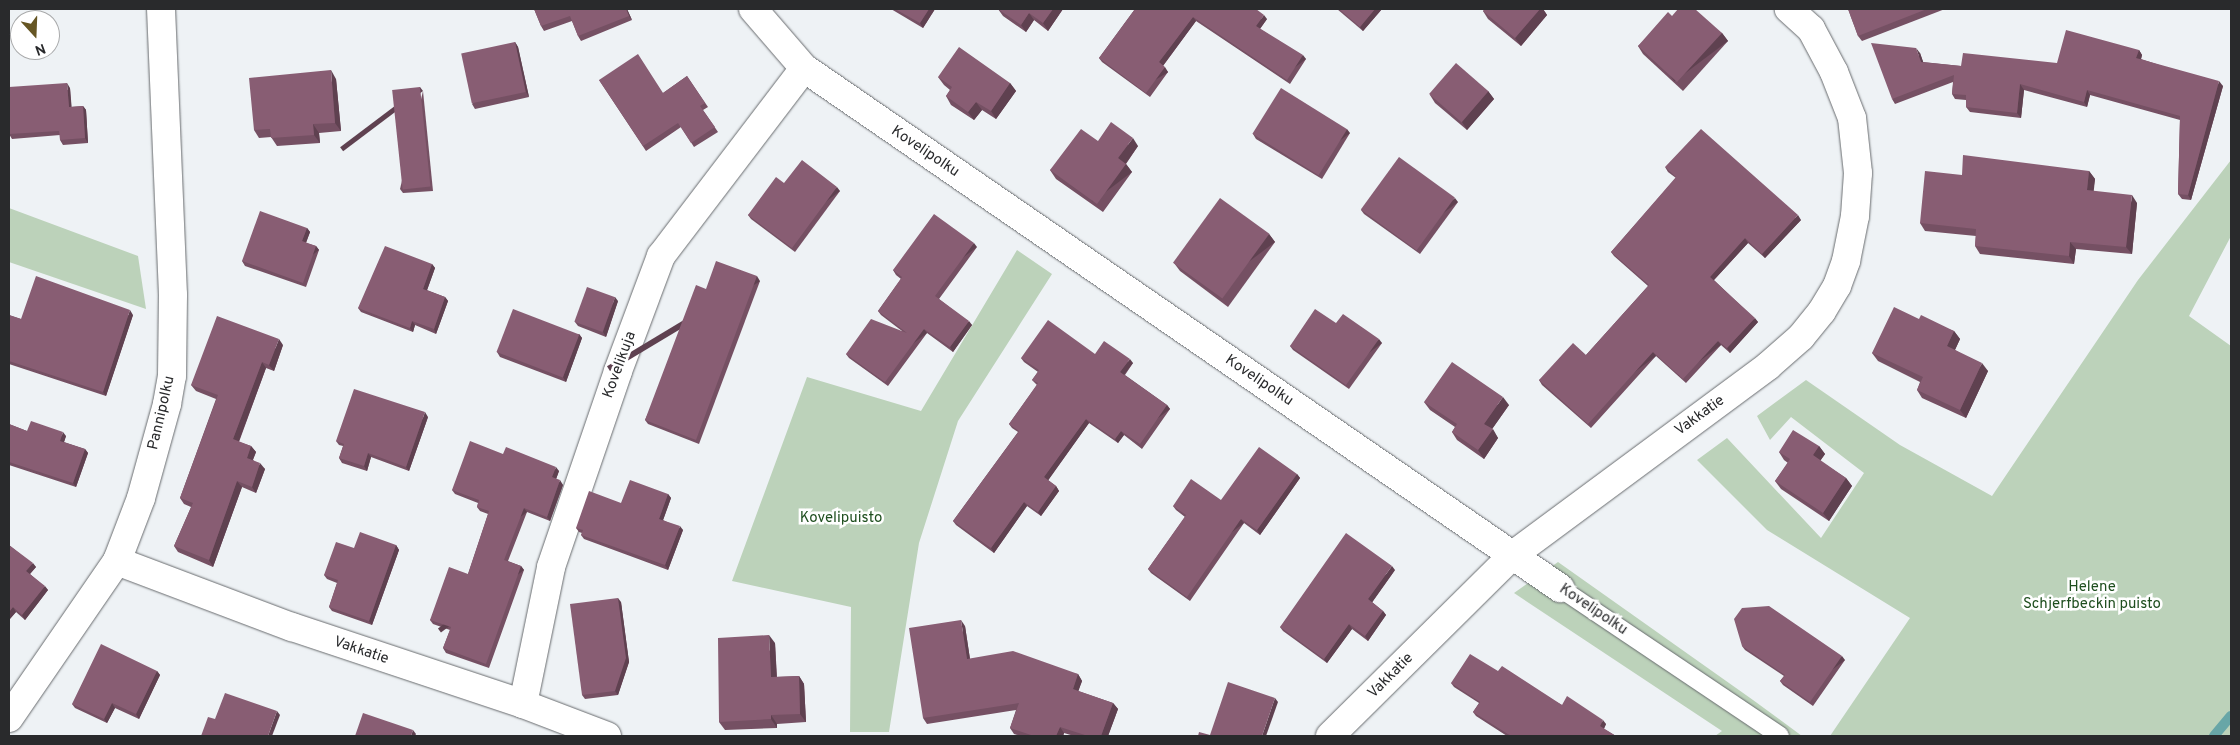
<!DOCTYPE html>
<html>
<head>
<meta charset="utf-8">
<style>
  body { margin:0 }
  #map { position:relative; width:2240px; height:745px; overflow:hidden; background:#eef2f5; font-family:Overpass,sans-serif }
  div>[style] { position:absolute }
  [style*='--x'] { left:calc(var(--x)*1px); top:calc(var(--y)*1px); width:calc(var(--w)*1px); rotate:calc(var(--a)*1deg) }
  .green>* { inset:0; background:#bcd2ba }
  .stream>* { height:10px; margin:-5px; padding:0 5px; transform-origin:5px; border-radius:5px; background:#68a6a7 }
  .roads { filter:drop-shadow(0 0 1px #686b6e) drop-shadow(0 0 1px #686b6e) }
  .lane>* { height:18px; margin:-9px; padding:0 9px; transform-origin:9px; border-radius:9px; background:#fff }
  .street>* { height:28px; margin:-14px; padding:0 14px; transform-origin:14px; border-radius:14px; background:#fff }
  .wall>* { inset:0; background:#755063 }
  .shaded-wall>* { inset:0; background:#5f4150; transform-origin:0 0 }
  .building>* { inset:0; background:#885d73; transform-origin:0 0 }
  span { translate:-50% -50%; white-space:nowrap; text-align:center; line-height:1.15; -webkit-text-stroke:5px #fff; paint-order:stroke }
  .street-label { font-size:15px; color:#292a2c }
  .park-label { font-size:15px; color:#1f4f1f }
  .frame { position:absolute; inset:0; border:10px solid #292a2c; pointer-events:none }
  .north { position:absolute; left:10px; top:10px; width:50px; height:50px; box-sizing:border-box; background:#fff; border:1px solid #a9aaab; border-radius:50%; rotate:160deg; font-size:14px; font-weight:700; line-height:20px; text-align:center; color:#292a2c }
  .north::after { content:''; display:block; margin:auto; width:18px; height:22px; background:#665624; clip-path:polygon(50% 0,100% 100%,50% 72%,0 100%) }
</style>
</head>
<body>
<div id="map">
  <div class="green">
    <div style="clip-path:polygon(2231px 160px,2231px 236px,2189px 316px,2231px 346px,2231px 736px,1830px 736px,1910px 618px,1767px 530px,1697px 460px,1727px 438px,1821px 538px,1864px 473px,1791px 417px,1770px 440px,1757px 416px,1806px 380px,1900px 445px,1992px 496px,2138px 280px)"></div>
    <div style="clip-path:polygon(9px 208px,138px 256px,146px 309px,9px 262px)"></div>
    <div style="clip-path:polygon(1017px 250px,1052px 274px,958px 421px,919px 543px,889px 732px,850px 732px,851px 607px,732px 581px,807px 377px,921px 411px)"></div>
    <div style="clip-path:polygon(1558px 562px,1753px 700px,1802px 736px,1715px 736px,1722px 731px,1514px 593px)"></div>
  </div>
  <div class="stream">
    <div style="--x:2214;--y:736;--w:26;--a:-50"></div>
  </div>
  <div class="roads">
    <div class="lane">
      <div style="--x:1560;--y:588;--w:265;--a:33.9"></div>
    </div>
    <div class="street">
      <div style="--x:753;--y:9;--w:78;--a:49.2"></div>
      <div style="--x:804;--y:68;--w:918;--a:34.52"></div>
      <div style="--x:117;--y:561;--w:187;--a:20.7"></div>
      <div style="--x:292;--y:627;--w:243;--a:18.4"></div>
      <div style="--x:523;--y:704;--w:90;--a:20.9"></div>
      <div style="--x:523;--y:704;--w:140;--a:-78.4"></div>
      <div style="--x:551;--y:567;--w:207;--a:-71.1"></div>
      <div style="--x:618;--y:371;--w:123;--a:-69.5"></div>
      <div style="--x:661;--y:256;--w:236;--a:-52.7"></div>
      <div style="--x:9;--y:718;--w:191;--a:-55.5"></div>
      <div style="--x:117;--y:561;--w:67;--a:-69.1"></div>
      <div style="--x:141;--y:498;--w:98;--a:-74.5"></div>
      <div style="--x:167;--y:404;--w:28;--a:-80"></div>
      <div style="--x:172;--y:376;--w:81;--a:-89.3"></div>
      <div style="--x:173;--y:295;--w:286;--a:-92.4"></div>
      <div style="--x:1330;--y:736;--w:257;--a:-44.7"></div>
      <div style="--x:1513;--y:555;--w:317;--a:-36.5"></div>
      <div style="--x:1768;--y:366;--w:44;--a:-41.3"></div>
      <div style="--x:1801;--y:337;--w:33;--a:-51"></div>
      <div style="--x:1822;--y:311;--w:29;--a:-59"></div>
      <div style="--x:1837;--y:286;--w:27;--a:-70"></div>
      <div style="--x:1846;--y:261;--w:46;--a:-78.7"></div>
      <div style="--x:1855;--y:216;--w:43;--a:-86"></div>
      <div style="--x:1858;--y:173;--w:55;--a:-96.2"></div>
      <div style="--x:1852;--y:118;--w:49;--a:-111.4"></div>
      <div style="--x:1834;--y:72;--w:49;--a:-118.1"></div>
      <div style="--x:1811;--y:29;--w:30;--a:-138"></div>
    </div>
  </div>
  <div class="wall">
    <div style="clip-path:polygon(534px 9px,627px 9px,632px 20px,581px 41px,578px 36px,572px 21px,544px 31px,541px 26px)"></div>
    <div style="clip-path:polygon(891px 9px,935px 9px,923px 28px)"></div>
    <div style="clip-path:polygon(998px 9px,1063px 9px,1048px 31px,1034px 20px,1026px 32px,1003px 16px)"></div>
    <div style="clip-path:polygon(1135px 9px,1267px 19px,1260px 29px,1306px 59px,1290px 84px,1196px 21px,1163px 66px,1168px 72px,1150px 97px,1102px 62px,1099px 58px)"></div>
    <div style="clip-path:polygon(1337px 9px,1382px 9px,1363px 31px)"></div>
    <div style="clip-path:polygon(1485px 9px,1543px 9px,1547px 15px,1521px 46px,1488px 19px,1483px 11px)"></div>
    <div style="clip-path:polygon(1848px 9px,1945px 9px,1862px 41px,1858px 36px)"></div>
    <div style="clip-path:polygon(1672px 16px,1722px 33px,1728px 41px,1683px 91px,1643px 54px,1638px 46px)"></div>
    <div style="clip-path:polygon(515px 42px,518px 47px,529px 97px,475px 109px,472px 104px)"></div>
    <div style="clip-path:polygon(2139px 50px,2142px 55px,2141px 59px,2223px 86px,2191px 200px,2182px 199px,2178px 194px,2180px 120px,2090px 95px,2087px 107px,2024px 90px,2021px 118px,1970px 112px,1966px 107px,1966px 100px,1955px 99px,1952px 94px,1953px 82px,1895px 104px,1892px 99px,1920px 53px,1923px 62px,1961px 66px,2057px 63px)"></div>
    <div style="clip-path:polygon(687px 76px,708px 107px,703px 110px,718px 132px,694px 147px,681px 127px,646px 151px,599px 80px,663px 93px)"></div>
    <div style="clip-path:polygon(938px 77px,1010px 83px,1016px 91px,996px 119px,982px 110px,974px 120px,951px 105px,946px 96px,950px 90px,944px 85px)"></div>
    <div style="clip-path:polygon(336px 79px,341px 131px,319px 133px,320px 143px,277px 146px,271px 137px,259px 138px,254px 130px)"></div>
    <div style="clip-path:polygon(70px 88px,71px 107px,83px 106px,86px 110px,88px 143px,63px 145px,60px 140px,60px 135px,12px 139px,9px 134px)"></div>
    <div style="clip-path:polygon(423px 91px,433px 191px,403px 193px,400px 189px)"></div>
    <div style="clip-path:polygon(1488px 91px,1494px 99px,1467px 130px,1435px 103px,1430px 95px)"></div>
    <div style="clip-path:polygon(1350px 133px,1322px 179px,1256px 139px,1253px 134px)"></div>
    <div style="clip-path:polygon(1098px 141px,1138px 146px,1126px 164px,1132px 172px,1103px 212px,1056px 179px,1050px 170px)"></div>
    <div style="clip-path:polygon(1665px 167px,1801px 220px,1765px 258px,1748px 243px,1714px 280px,1758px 322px,1730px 353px,1721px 345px,1686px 383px,1656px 356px,1591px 428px,1542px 385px,1539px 380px,1586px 355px,1648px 286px,1614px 256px,1611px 252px,1676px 178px,1668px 172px)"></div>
    <div style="clip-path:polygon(2089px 171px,2095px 179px,2093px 191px,2137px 203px,2132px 254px,2076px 249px,2074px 264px,1980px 254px,1975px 246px,1976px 236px,1925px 231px,1920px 223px,1962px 175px)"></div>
    <div style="clip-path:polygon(784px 183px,840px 191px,795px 252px,751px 219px,748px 215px)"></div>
    <div style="clip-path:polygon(1458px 202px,1420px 254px,1364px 214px,1361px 210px)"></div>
    <div style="clip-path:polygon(307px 228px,310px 232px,306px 243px,316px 246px,319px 250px,306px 287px,245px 266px,242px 261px)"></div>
    <div style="clip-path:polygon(1269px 234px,1275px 242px,1228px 307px,1180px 271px,1174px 263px)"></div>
    <div style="clip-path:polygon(977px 247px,939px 299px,972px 325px,953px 352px,927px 333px,888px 386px,849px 358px,846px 354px,902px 331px,881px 315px,878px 311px,901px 279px,896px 275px,893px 270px)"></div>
    <div style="clip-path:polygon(432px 264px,435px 268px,427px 290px,445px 297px,448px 301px,436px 334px,415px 325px,413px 332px,361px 312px,358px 308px)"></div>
    <div style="clip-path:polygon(760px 281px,699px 444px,648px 424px,645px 420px,706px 289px)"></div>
    <div style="clip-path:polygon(618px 301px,606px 337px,578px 326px,575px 322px)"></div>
    <div style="clip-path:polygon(9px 315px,21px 319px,133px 315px,106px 396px,9px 364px)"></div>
    <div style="clip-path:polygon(1919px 319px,1954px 331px,1960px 339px,1955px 350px,1988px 371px,1966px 418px,1922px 398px,1917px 390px,1920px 382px,1878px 361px,1872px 353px)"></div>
    <div style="clip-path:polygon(1336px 323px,1382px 343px,1349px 389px,1293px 350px,1290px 346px)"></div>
    <div style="clip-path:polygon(579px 334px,582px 338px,566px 382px,500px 357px,497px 352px)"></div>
    <div style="clip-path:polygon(283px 345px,274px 371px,266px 368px,239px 442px,251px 446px,256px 452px,253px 460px,265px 469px,256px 493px,242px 487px,213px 567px,178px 552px,174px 546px,191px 507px,184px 504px,180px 498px,216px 399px,196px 391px,191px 385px)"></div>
    <div style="clip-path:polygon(1095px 354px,1133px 363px,1125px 375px,1167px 405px,1170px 409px,1142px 449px,1124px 435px,1118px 443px,1089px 423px,1048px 480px,1056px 486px,1059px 491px,1041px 516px,1027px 506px,994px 553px,956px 525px,953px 521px,1018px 432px,1012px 428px,1009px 424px,1037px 385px,1032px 380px,1038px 372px,1024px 362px,1021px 358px)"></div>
    <div style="clip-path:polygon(1424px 402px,1509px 405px,1492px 429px,1498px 438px,1484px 459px,1457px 440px,1452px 432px,1455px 427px,1430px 410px)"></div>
    <div style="clip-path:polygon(428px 417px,409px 471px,371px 457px,367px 471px,342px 463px,339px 458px,343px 446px,339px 445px,336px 441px)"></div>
    <div style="clip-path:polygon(9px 424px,27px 431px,66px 436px,64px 442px,85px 449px,88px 453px,76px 487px,9px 465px)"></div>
    <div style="clip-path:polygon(1819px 446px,1825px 454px,1820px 461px,1846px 478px,1852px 486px,1829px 521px,1781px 489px,1775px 481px,1788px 463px,1784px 460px,1779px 452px)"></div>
    <div style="clip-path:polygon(503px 454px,559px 471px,556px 479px,563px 485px,550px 521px,527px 512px,508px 561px,521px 566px,524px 570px,489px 668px,446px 653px,443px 648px,450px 630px,433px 624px,430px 620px,468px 574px,488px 514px,480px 511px,477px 507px,478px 503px,455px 494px,452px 490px)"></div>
    <div style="clip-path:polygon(1297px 474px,1300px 478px,1260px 535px,1244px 523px,1190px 601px,1151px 573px,1148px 569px,1185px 517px,1176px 510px,1173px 506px,1221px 500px)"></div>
    <div style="clip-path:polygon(668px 494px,671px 498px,663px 520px,683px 530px,668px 570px,584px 539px,581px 535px,582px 533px,579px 532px,576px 528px,621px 503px)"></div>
    <div style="clip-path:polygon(9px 545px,36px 567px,30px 574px,48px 590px,25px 620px,16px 612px,9px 620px)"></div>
    <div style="clip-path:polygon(396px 545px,399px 550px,372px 625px,332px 611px,329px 607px,337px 583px,327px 579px,324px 575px,354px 548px)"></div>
    <div style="clip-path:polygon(1395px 570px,1372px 602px,1383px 611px,1386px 615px,1368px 641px,1352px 629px,1327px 663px,1283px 631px,1280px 627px)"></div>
    <div style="clip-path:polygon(621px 602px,629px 662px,618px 695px,585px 699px,582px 695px)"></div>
    <div style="clip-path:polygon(965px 626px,970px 659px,1078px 674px,1082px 681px,1078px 691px,1113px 703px,1118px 709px,1108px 736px,1074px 736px,1064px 733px,1063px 736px,1021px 736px,1014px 734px,1010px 728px,1016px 710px,927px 724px,923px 718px)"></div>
    <div style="clip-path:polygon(775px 643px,777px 677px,799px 676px,804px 684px,806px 722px,777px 724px,777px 728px,725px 730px,719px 722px)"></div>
    <div style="clip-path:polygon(1742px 646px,1845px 660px,1813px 706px,1783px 685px,1780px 681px,1784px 676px,1745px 650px)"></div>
    <div style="clip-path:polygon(157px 671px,160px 675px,139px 719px,115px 708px,107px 723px,75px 708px,72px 704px)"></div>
    <div style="clip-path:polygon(1498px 671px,1562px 705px,1606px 724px,1604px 729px,1616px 736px,1507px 736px,1476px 716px,1473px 712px,1479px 703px,1454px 687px,1451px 683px)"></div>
  </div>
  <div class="shaded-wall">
    <div style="clip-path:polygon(626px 9px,627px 9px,632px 20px,629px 16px)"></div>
    <div style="clip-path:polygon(929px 9px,935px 9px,923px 28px,920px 23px)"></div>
    <div style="clip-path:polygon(1053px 9px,1063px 9px,1048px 31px,1043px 23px)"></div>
    <div style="clip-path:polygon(1375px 9px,1382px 9px,1363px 31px,1360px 27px)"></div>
    <div style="clip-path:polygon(1540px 9px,1543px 9px,1547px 15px,1521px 46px,1515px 38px)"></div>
    <div style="clip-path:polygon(1029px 13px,1034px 20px,1026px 32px,1021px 25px)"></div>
    <div style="clip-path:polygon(1264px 15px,1267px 19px,1259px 30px,1256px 26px)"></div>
    <div style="clip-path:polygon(1193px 17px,1196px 21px,1162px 67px,1159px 62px)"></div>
    <div style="left:1722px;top:33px;width:10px;height:67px;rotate:53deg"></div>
    <div style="clip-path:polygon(515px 42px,518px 47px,529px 97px,526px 92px)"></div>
    <div style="clip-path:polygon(1916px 48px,1920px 53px,1925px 67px,1921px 62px)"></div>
    <div style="clip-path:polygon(2139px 50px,2142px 55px,2140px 63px,2136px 58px)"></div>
    <div style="left:1303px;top:55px;width:5px;height:30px;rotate:53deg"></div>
    <div style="left:1165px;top:67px;width:6px;height:32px;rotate:59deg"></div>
    <div style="clip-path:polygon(331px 70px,336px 79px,341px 131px,335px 123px)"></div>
    <div style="clip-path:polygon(2219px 81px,2223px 86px,2191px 200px,2188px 195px)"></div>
    <div style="clip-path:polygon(67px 83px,70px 88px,72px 111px,69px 107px)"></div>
    <div style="clip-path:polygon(1010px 83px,1016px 91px,996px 119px,991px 111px)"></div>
    <div style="clip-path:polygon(2020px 84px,2024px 90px,2021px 118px,2017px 113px)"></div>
    <div style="left:420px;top:87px;width:5px;height:100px;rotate:53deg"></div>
    <div style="clip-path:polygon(2087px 90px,2090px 95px,2087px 107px,2084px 102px)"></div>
    <div style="clip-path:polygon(1488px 91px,1494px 99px,1467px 130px,1462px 122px)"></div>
    <div style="clip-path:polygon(976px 102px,982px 110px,974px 120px,968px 112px)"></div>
    <div style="clip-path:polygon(83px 106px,86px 110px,88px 143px,85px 138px)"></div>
    <div style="clip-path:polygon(313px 124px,319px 133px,320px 143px,314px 135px)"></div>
    <div style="left:1347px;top:129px;width:5px;height:54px;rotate:53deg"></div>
    <div style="clip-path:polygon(1133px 138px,1138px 146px,1124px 166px,1118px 158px)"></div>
    <div style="left:1126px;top:164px;width:10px;height:49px;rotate:53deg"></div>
    <div style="clip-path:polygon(2089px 171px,2095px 179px,2093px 198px,2087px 190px)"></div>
    <div style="left:837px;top:187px;width:5px;height:76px;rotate:53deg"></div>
    <div style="clip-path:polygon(2132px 195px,2137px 203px,2132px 254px,2126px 247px)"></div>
    <div style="left:1455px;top:198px;width:5px;height:64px;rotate:53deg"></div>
    <div style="clip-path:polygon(1798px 215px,1801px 220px,1765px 258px,1762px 254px)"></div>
    <div style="clip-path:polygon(307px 228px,310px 232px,305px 245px,302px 241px)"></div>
    <div style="left:1269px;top:234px;width:10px;height:79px;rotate:53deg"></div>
    <div style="clip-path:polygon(1745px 238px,1748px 243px,1713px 281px,1710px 277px)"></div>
    <div style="clip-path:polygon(2070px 242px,2076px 249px,2074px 264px,2069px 256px)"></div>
    <div style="left:974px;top:243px;width:5px;height:66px;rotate:53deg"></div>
    <div style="left:316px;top:246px;width:5px;height:39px;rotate:53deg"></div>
    <div style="clip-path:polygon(432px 264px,435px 268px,426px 293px,423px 289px)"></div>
    <div style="left:757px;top:276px;width:6px;height:175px;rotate:59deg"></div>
    <div style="clip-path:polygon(445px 297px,448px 301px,436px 334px,434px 329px)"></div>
    <div style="clip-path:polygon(615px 297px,618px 301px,606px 337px,603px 332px)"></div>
    <div style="clip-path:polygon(130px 310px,133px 315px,106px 396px,103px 392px)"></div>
    <div style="clip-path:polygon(1755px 318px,1758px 322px,1730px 353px,1727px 348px)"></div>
    <div style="clip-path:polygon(412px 321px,415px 325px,413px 332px,410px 328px)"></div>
    <div style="clip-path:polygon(969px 321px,972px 325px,953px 352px,950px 347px)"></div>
    <div style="left:924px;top:329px;width:5px;height:66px;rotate:53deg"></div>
    <div style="clip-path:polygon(1954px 331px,1960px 339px,1953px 354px,1947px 346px)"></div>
    <div style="clip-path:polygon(579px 334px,582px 338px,566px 382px,563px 377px)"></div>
    <div style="clip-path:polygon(279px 339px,283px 345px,274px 371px,269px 365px)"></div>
    <div style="left:1379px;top:339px;width:5px;height:57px;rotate:53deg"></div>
    <div style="left:1718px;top:341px;width:5px;height:52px;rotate:53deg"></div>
    <div style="left:1653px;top:352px;width:5px;height:97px;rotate:53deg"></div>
    <div style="clip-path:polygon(1130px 359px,1133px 363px,1123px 376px,1120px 372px)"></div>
    <div style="clip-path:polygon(262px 362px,266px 368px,237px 446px,233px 439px)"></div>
    <div style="clip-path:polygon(1982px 363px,1988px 371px,1966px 418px,1960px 410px)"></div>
    <div style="clip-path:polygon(1503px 397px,1509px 405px,1490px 432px,1484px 424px)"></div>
    <div style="left:1167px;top:405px;width:5px;height:47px;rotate:53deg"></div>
    <div style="clip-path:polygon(425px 412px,428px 417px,409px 471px,406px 467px)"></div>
    <div style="clip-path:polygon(1086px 419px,1089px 423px,1047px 482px,1044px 477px)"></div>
    <div style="clip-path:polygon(1493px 429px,1498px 438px,1484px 459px,1478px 450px)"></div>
    <div style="clip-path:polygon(1121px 431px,1124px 435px,1118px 443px,1115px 439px)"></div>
    <div style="clip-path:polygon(63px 432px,66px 436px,63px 445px,60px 441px)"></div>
    <div style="clip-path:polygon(251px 446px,256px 452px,251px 464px,247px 458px)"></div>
    <div style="clip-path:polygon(1819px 446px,1825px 454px,1818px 464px,1813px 455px)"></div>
    <div style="clip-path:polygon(85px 449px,88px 453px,76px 487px,73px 483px)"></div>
    <div style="clip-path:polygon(368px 453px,371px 457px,367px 471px,364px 466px)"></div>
    <div style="clip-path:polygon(260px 463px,265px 469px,256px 493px,252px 487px)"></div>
    <div style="clip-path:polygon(556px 467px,559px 471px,555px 482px,552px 477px)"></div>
    <div style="clip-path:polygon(1297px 474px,1300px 478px,1260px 535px,1257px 530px)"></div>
    <div style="clip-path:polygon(1846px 478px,1852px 486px,1829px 521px,1823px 513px)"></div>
    <div style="clip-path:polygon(560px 480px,563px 485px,550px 521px,547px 517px)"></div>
    <div style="clip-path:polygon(237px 481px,242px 487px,213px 567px,209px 560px)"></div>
    <div style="clip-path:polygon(1056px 486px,1059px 491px,1041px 516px,1038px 512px)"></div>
    <div style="clip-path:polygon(668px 494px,671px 498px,662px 523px,659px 519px)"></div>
    <div style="clip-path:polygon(1024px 502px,1027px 506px,994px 553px,991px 548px)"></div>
    <div style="left:524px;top:508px;width:5px;height:56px;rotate:53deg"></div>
    <div style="left:1241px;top:519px;width:5px;height:95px;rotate:53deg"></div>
    <div style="clip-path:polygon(680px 526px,683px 530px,668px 570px,665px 565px)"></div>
    <div style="clip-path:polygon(396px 545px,399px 550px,372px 625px,369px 621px)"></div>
    <div style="clip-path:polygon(33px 563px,36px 567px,29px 575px,26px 571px)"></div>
    <div style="left:521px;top:566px;width:5px;height:104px;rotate:53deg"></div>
    <div style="clip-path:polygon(1392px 566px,1395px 570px,1371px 604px,1368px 599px)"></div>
    <div style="clip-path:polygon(45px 586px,48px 590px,25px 620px,22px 615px)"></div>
    <div style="clip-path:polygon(618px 598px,621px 602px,629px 662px,618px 695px,615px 691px)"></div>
    <div style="clip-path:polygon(13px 607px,16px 612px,9px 620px,9px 612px)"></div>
    <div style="clip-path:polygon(1383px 611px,1386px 615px,1368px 641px,1365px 636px)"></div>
    <div style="clip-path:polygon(961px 620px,965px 626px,971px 666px,967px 659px)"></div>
    <div style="clip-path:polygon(1349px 624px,1352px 629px,1327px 663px,1324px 659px)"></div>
    <div style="clip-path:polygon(769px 635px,775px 643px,777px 685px,771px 677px)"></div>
    <div style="left:1842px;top:656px;width:5px;height:56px;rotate:53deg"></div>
    <div style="clip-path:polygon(157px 671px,160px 675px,139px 719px,136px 714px)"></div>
    <div style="clip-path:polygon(1078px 674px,1082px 681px,1077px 695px,1073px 689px)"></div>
    <div style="clip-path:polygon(799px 676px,804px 684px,806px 722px,800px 714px)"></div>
    <div style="clip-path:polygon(1275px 698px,1278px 702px,1266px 736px,1262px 736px)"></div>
    <div style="clip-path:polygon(112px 703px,115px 708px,107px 723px,104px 719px)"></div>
    <div style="clip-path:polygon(1113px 703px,1118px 709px,1108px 736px,1101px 736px)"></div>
    <div style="clip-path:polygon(277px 711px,280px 715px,272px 736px,268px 736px)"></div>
    <div style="clip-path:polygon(771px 715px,777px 724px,777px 728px,771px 719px)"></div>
    <div style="clip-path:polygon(1603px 720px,1606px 724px,1603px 730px,1600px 726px)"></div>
    <div style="clip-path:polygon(1060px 727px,1064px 733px,1063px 736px,1056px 736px)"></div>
    <div style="clip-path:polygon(413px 730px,416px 734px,415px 736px,411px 736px)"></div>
  </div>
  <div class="building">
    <div style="clip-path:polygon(534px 9px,626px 9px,629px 16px,578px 36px,570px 16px,541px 26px)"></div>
    <div style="clip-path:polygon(895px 9px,929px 9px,920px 23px)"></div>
    <div style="clip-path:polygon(998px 9px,1053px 9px,1043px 23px,1029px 13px,1021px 25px)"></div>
    <div style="clip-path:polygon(1135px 9px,1256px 9px,1264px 15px,1256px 26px,1303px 55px,1287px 80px,1193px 17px,1159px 62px,1165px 67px,1146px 93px,1099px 58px)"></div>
    <div style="clip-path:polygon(1339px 9px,1375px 9px,1360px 27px)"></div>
    <div style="clip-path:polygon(1485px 9px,1540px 9px,1515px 38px,1483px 11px)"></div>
    <div style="clip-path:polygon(1678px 9px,1695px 9px,1722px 33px,1677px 82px,1638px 46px,1668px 12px,1672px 16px)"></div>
    <div style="clip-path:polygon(1848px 9px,1927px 9px,1858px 36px)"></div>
    <div style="clip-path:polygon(2066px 30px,2139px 50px,2136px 58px,2219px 81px,2188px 195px,2178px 194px,2180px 116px,2087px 90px,2084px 102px,2020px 84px,2017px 113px,1966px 107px,1966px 95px,1952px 94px,1954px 75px,1892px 99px,1871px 43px,1916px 48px,1921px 62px,1961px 66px,1963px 53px,2057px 63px)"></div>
    <div style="left:515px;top:42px;width:51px;height:55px;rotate:78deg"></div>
    <div style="clip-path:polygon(959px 47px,1010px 83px,991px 111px,976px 102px,968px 112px,946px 96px,952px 87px,938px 77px)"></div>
    <div style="clip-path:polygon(638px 54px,663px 93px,687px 76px,705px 103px,700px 106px,715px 127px,691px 143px,678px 123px,643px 146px,599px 80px)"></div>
    <div style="left:1456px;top:63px;width:43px;height:41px;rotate:41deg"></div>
    <div style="clip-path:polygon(331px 70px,335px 123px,313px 124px,314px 135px,271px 138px,270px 129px,254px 130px,249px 78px)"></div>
    <div style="clip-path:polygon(67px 83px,69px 107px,83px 106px,85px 138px,60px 140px,59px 131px,9px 134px,9px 87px)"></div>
    <div style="left:420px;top:87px;width:100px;height:28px;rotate:84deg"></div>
    <div style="left:1281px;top:88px;width:78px;height:54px;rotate:32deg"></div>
    <div style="clip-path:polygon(1111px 122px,1133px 138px,1118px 158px,1126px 164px,1097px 204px,1050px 170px,1081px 129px,1098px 141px)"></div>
    <div style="clip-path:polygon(1701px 129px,1798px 215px,1762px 254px,1745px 238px,1710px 277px,1755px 318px,1727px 348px,1718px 341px,1683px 379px,1653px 352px,1588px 424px,1539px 380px,1573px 343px,1586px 355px,1649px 285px,1611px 252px,1676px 177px,1665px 167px)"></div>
    <div style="clip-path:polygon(1963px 155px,2089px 171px,2087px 190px,2132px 195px,2126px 247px,2070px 242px,2069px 256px,1975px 246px,1976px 229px,1920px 223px,1925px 171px,1962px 175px)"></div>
    <div style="left:1399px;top:157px;width:69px;height:65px;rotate:36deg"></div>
    <div style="clip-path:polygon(802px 160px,837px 187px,792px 248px,748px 215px,776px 177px,784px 183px)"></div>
    <div style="left:1220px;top:198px;width:61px;height:80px;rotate:36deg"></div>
    <div style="clip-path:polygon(260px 211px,307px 228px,302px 241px,316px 246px,303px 283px,242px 261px)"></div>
    <div style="clip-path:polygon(934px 214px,974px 243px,935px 296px,969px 321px,950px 347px,924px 329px,885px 382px,846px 354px,871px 319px,907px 333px,878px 311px,902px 277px,893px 270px)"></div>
    <div style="clip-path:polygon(385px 246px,432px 264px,423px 289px,445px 297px,434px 329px,412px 321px,410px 328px,358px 308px)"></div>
    <div style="clip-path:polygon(716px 261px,757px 276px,696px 440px,645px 420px,696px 285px,706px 289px)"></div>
    <div style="clip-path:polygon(36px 276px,130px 310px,103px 392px,9px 361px,9px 315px,21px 319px)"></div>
    <div style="left:587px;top:287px;width:30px;height:37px;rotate:20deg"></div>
    <div style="clip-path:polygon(1894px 307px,1919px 319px,1921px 315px,1954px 331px,1947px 346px,1982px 363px,1960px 410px,1917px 390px,1923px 377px,1872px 353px)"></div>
    <div style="left:513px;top:309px;width:71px;height:46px;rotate:21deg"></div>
    <div style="clip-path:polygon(1315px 309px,1336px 323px,1343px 314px,1379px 339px,1346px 385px,1290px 346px)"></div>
    <div style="clip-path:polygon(217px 316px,279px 339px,269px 365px,262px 362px,233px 439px,251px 446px,247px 458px,260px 463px,252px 487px,237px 481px,209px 560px,174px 546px,193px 503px,180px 498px,218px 395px,191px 385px)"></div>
    <div style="clip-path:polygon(1048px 320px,1095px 354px,1104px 341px,1130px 359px,1120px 372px,1167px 405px,1140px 444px,1121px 431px,1115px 439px,1086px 419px,1044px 477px,1056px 486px,1038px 512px,1024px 502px,991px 548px,953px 521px,1019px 431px,1009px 424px,1038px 383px,1032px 380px,1039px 370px,1021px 358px)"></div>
    <div style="clip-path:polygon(1452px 362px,1503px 397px,1484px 424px,1493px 429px,1478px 450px,1452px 432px,1457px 424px,1424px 402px)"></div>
    <div style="clip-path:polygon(354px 389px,425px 412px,406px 467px,368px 453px,364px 466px,339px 458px,344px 444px,336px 441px)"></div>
    <div style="clip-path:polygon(31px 421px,63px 432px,60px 441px,85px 449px,73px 483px,9px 462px,9px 424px,27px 431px)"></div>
    <div style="clip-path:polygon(1793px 430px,1819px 446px,1813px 455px,1846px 478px,1823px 513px,1775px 481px,1790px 459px,1779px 452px)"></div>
    <div style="clip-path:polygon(470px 441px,503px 454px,506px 447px,556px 467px,552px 477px,560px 480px,547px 517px,524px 508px,504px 560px,521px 566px,486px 664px,443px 648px,451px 627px,430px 620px,449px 567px,468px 574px,489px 511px,477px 507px,479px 500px,452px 490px)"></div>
    <div style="clip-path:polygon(1259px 447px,1297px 474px,1257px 530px,1241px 519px,1187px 597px,1148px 569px,1186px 515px,1173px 506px,1191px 479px,1221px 500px)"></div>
    <div style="clip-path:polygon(630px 480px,668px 494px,659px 519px,680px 526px,665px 565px,581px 535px,583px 530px,576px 528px,589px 491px,621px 503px)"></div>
    <div style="clip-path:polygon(360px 532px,396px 545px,369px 621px,329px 607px,338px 580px,324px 575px,336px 542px,354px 548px)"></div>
    <div style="clip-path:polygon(1346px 533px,1392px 566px,1368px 599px,1383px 611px,1365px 636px,1349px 624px,1324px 659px,1280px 627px)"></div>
    <div style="clip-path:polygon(9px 545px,33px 563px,26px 571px,45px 586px,22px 615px,13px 607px,9px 612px)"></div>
    <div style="clip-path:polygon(618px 598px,626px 658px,615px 691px,582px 695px,570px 604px)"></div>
    <div style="clip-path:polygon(1769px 606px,1842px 656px,1810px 702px,1780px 681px,1785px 675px,1742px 646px,1734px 619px,1742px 608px)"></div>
    <div style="clip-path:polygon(961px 620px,967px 659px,1013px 651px,1078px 674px,1073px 689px,1113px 703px,1101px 736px,1088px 736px,1060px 727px,1056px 736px,1034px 736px,1010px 728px,1019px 703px,923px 718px,909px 628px)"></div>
    <div style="clip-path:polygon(769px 635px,771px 677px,799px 676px,800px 714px,771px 715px,771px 719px,719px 722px,718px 638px)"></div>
    <div style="clip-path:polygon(101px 644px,157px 671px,136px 714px,112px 703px,104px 719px,72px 704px)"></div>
    <div style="clip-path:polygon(1470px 654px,1498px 671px,1502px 666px,1562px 705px,1567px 696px,1603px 720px,1600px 726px,1616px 736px,1531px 736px,1528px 735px,1527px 736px,1511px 736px,1473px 712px,1480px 702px,1451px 683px)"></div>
    <div style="clip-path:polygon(1228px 682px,1275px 698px,1262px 736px,1198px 736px,1199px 732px,1210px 735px)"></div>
    <div style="clip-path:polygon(225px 693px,277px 711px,268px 736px,201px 736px,208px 717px,215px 719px)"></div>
    <div style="clip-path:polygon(363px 713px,413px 730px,411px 736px,355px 736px)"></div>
  </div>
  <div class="street-label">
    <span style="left:925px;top:152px;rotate:34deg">Kovelipolku</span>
    <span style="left:620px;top:365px;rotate:-70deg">Kovelikuja</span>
    <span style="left:1259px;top:381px;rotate:34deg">Kovelipolku</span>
    <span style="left:162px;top:413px;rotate:-77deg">Pannipolku</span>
    <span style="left:1700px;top:416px;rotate:-36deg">Vakkatie</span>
    <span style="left:1593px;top:610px;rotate:34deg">Kovelipolku</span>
    <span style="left:361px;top:651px;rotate:19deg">Vakkatie</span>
    <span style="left:1391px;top:676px;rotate:-45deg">Vakkatie</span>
  </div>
  <div class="park-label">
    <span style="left:841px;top:519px">Kovelipuisto</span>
    <span style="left:2092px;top:596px">Helene<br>Schjerfbeckin puisto</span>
  </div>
  <div class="frame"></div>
  <div class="north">N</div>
</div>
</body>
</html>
